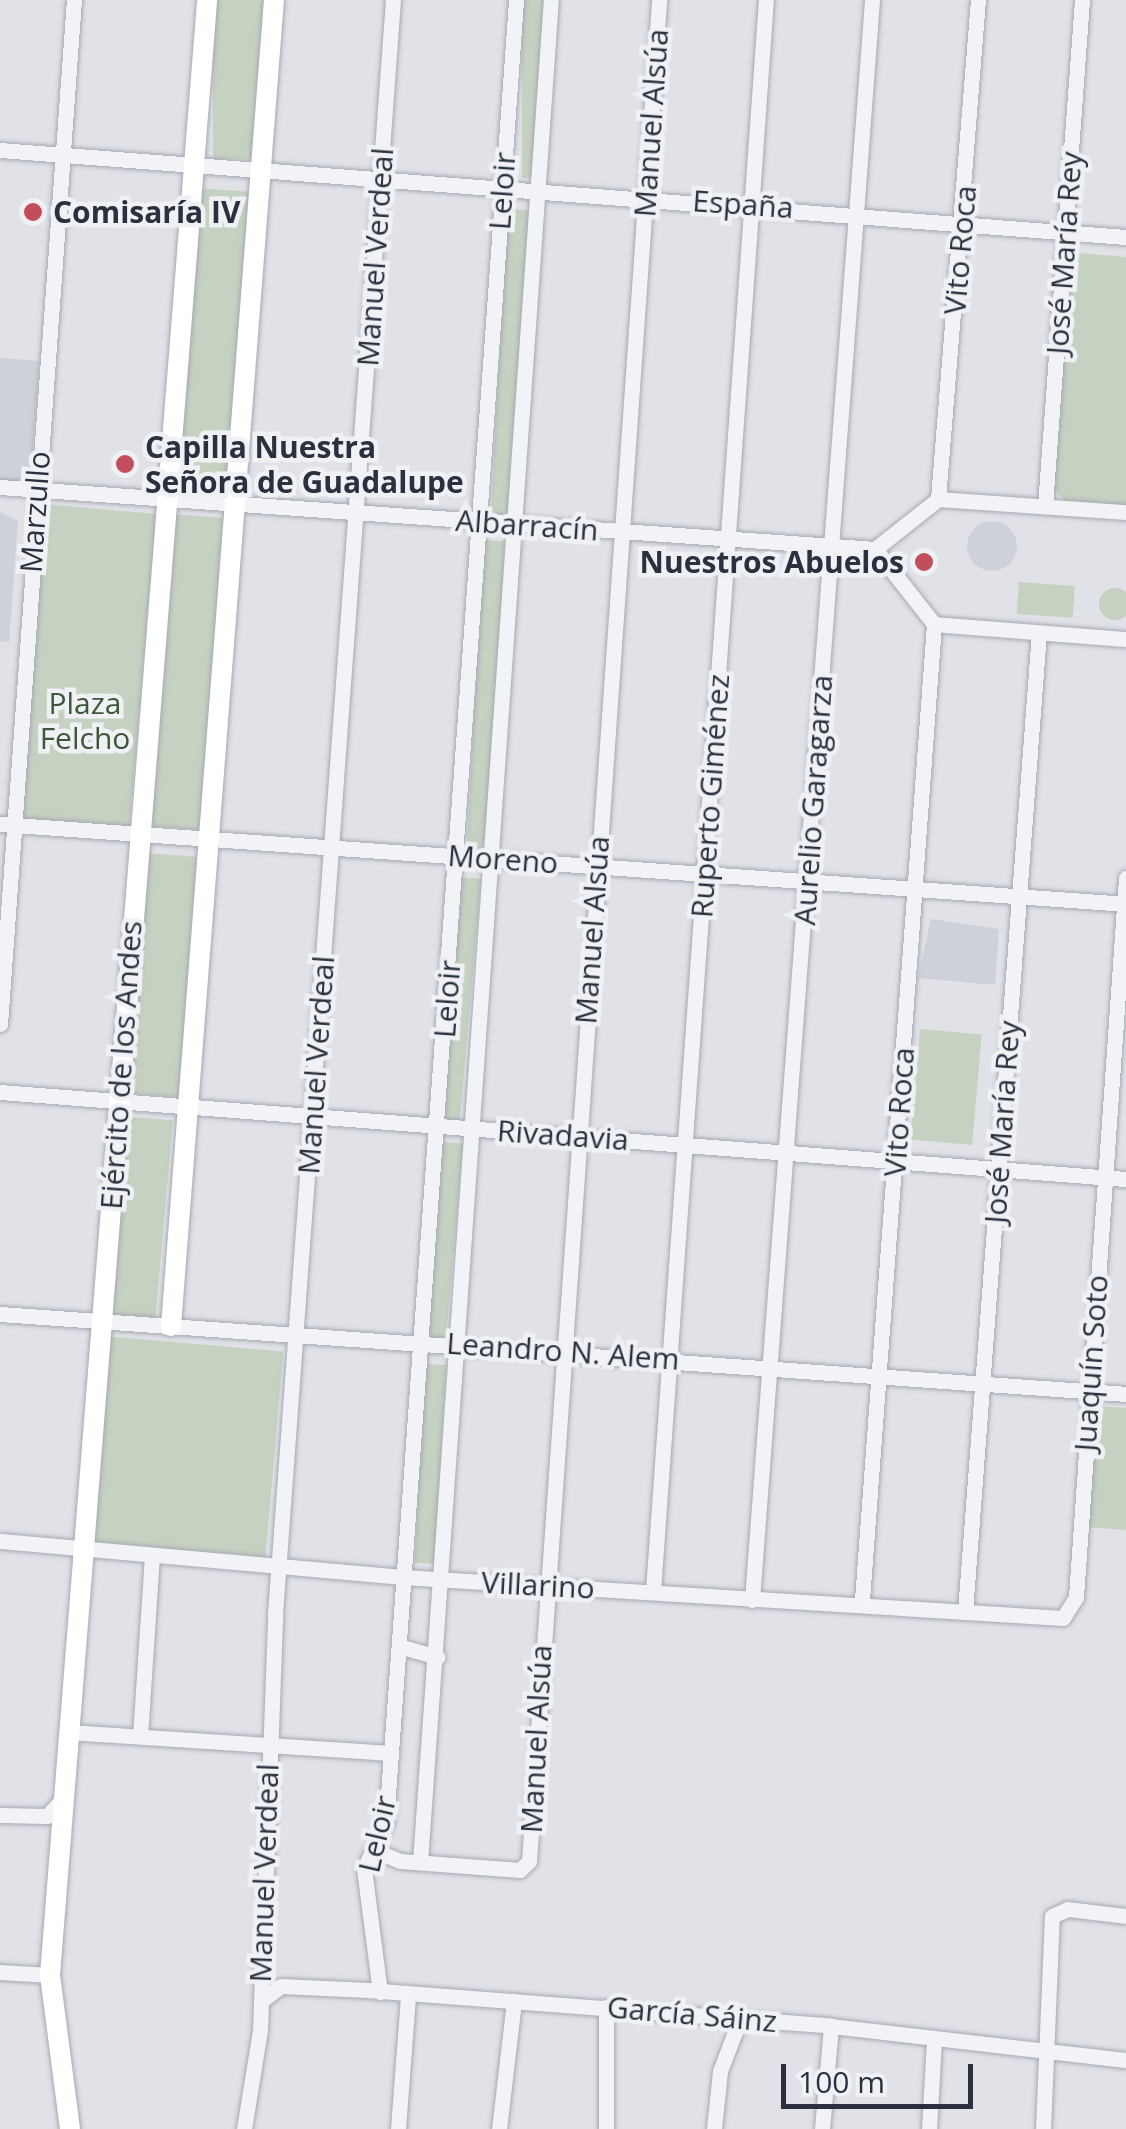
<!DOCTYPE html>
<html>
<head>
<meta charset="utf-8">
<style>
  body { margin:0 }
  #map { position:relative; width:1126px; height:2129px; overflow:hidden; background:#e0e2e8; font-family:"Open Sans",sans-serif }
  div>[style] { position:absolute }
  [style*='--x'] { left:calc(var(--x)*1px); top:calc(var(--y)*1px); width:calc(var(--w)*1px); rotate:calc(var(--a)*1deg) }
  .built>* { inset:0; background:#ced1d9 }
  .round { border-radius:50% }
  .green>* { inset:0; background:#c5d1c1; transform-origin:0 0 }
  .roads { filter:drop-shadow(0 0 2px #a6a9b2) drop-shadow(0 0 2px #a6a9b2) }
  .street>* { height:15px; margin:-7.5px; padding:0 7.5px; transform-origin:7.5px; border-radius:7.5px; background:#f2f3f6 }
  .secondary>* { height:20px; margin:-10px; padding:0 10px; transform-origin:10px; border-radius:10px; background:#fff }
  .dots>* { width:28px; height:28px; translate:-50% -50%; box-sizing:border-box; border:5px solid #eff1f5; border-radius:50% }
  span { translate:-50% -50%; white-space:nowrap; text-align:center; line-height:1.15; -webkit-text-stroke:9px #eff1f5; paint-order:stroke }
  .street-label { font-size:30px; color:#2a303e }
  .poi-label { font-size:30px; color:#2a303e; font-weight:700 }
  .left { translate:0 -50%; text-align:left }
  .right { translate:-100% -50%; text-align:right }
  .park-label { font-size:30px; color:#3d5838 }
  .scale { position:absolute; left:781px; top:2064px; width:192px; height:45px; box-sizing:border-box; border:5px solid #2a303e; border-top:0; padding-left:12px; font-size:30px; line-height:35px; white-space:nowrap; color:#2a303e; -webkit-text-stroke:8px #eff1f5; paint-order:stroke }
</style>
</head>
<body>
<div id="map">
  <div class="built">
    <div style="clip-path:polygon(0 358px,39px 361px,30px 486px,0 484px)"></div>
    <div style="clip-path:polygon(0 512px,18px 521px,9px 642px,0 641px)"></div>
    <div class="round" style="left:967px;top:521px;width:50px;height:50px"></div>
    <div style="clip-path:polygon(931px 919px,999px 929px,995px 985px,918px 978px)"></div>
  </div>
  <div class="green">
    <div style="left:213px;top:0;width:52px;height:159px"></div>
    <div style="left:522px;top:0;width:22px;height:178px"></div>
    <div style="left:197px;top:188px;width:52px;height:307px;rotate:4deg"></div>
    <div style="left:507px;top:209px;width:22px;height:309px;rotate:3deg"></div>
    <div style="clip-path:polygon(1078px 253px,1126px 257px,1126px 506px,1065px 501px,1052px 488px,1069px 262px)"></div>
    <div style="left:43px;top:504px;width:114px;height:317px;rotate:5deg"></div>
    <div style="left:171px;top:514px;width:52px;height:313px;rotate:4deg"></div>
    <div style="left:483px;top:540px;width:22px;height:310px;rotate:3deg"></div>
    <div style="left:1019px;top:582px;width:56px;height:32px;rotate:4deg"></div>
    <div class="round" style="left:1099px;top:588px;width:32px;height:32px"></div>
    <div style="left:145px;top:853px;width:52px;height:241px;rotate:4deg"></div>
    <div style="left:459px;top:877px;width:22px;height:246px;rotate:5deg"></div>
    <div style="left:920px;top:1029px;width:62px;height:111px;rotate:5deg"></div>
    <div style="left:121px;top:1116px;width:52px;height:202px;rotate:5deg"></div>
    <div style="left:442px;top:1142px;width:21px;height:196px;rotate:5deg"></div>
    <div style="left:105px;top:1336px;width:179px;height:212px;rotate:5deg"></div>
    <div style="left:425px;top:1364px;width:21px;height:199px;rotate:3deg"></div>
    <div style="clip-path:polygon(1095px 1406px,1126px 1408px,1126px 1530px,1086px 1527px)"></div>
  </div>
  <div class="roads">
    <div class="street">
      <div style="--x:0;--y:150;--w:1129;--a:4.42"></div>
      <div style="--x:0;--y:487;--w:877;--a:4.05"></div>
      <div style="--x:938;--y:499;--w:501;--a:-85.42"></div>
      <div style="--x:1045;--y:506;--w:507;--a:-85.82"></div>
      <div style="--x:875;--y:549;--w:95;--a:51.8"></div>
      <div style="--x:934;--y:624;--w:193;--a:4.5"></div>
      <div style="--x:875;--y:549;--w:80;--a:-38.4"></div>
      <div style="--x:938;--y:499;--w:188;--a:4"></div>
      <div style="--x:0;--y:824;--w:1129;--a:4.06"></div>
      <div style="--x:0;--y:1024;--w:1027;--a:-85.87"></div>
      <div style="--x:0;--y:1092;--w:1129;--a:4.42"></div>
      <div style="--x:0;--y:1314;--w:1129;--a:4.06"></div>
      <div style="--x:0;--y:1541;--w:405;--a:5.1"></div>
      <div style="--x:403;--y:1577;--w:661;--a:3.55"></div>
      <div style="--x:1063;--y:1618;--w:25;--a:-58"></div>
      <div style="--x:1076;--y:1597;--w:721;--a:-86.02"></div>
      <div style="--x:653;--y:1591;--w:1595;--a:-85.94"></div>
      <div style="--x:752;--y:1600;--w:1604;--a:-85.71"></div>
      <div style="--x:862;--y:1600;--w:979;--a:-85.78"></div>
      <div style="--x:965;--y:1612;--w:982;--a:-85.68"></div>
      <div style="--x:399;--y:1646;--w:40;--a:16"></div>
      <div style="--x:68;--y:1732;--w:324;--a:3.7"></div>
      <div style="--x:140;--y:1736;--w:180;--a:-86.2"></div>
      <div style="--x:0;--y:1815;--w:47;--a:1.2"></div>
      <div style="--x:47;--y:1816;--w:24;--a:-48"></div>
      <div style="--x:374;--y:1850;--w:28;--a:23"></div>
      <div style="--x:400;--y:1861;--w:120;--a:4.3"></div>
      <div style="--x:520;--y:1870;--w:13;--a:-45"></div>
      <div style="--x:529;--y:1861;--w:1866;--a:-86"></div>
      <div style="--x:420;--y:1862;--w:1867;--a:-85.98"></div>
      <div style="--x:0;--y:1972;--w:50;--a:3.4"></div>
      <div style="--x:380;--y:1992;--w:125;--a:-97.4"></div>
      <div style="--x:364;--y:1868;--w:50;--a:-63.9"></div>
      <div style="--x:386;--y:1823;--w:1828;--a:-85.92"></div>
      <div style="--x:261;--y:2001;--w:25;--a:-37"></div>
      <div style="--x:281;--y:1986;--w:87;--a:2.6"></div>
      <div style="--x:368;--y:1990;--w:464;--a:4.4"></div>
      <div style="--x:831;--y:2026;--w:297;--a:6.6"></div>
      <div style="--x:244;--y:2129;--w:100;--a:-80.8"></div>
      <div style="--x:260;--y:2030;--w:416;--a:-87.9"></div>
      <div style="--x:275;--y:1614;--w:1618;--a:-85.82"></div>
      <div style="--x:398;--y:2129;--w:132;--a:-85.7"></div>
      <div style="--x:499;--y:2129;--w:129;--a:-83.3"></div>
      <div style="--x:606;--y:2129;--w:122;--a:-90"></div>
      <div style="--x:714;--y:2129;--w:58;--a:-84.1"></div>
      <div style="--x:720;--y:2071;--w:56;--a:-69"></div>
      <div style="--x:822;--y:2129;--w:103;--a:-85"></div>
      <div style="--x:929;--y:2129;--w:89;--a:-86.8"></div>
      <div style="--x:1043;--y:2129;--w:213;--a:-87.6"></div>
      <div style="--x:1052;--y:1916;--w:17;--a:-24"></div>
      <div style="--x:1068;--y:1909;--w:58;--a:6.9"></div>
    </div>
    <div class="secondary">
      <div style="--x:171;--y:1326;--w:1330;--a:-85.56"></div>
      <div style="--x:70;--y:2129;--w:155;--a:-97.4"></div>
      <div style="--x:50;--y:1975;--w:1981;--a:-85.45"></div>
    </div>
  </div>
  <div class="dots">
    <div style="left:33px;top:212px;background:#c34e5b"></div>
    <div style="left:125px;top:464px;background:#c34e5b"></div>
    <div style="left:924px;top:562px;background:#c34e5b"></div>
  </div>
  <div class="street-label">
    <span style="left:651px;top:123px;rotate:-86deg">Manuel Alsúa</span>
    <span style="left:502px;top:191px;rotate:-86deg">Leloir</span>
    <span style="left:743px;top:204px;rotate:4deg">España</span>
    <span style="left:960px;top:250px;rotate:-85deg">Vito Roca</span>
    <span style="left:1064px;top:253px;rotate:-86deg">José María Rey</span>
    <span style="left:375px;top:257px;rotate:-86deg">Manuel Verdeal</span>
    <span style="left:35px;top:512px;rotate:-86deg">Marzullo</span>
    <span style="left:527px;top:525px;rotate:4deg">Albarracín</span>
    <span style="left:710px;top:796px;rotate:-86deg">Ruperto Giménez</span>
    <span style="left:813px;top:800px;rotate:-86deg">Aurelio Garagarza</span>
    <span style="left:503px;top:859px;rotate:4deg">Moreno</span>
    <span style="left:592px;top:930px;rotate:-86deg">Manuel Alsúa</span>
    <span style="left:447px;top:999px;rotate:-86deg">Leloir</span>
    <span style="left:121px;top:1065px;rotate:-86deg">Ejército de los Andes</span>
    <span style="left:316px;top:1065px;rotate:-86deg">Manuel Verdeal</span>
    <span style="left:899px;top:1112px;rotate:-86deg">Vito Roca</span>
    <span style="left:1002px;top:1122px;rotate:-86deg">José María Rey</span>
    <span style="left:563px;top:1135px;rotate:4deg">Rivadavia</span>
    <span style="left:563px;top:1351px;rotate:4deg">Leandro N. Alem</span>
    <span style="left:1091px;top:1363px;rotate:-86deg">Juaquín Soto</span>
    <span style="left:538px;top:1585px;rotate:3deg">Villarino</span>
    <span style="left:536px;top:1739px;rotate:-87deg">Manuel Alsúa</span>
    <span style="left:377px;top:1834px;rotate:-77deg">Leloir</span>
    <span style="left:264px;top:1873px;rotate:-88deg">Manuel Verdeal</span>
    <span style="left:692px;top:2014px;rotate:5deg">García Sáinz</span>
  </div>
  <div class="poi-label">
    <span class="left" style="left:53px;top:212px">Comisaría IV</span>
    <span class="left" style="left:145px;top:464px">Capilla Nuestra<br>Señora de Guadalupe</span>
    <span class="right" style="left:904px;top:562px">Nuestros Abuelos</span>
  </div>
  <div class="park-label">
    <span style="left:85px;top:720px">Plaza<br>Felcho</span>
  </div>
  <div class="scale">100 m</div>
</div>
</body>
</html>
